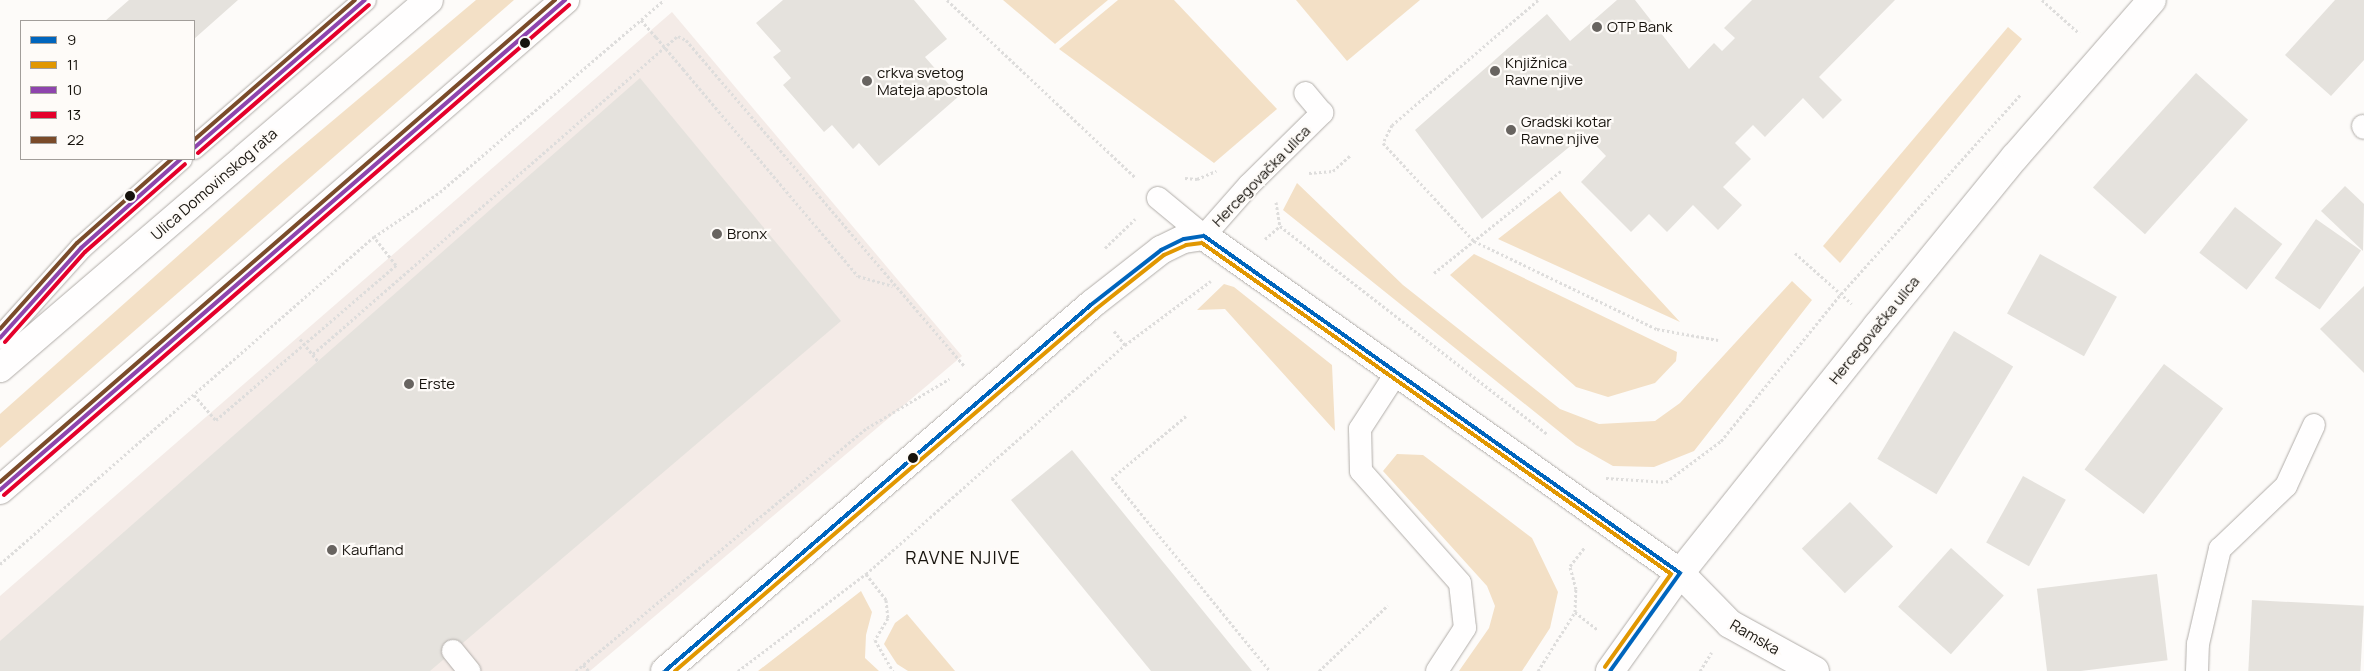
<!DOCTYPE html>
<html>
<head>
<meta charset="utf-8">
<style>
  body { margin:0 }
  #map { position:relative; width:2364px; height:671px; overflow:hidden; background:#fdfbf9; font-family:Manrope,sans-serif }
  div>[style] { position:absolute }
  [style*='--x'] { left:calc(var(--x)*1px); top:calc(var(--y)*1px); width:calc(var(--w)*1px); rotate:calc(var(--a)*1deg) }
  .commercial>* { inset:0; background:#f4ebe7 }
  .green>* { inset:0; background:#f3e0c6 }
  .building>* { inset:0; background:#e5e2dd; transform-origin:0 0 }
  .path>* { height:3px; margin-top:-1.5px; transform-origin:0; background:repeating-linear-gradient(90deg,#dedddc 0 2.5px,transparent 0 5px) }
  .roads { filter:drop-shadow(0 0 1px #b1ada9) drop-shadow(0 0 1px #b1ada9) }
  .lane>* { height:22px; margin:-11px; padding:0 11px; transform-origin:11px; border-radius:11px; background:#fffefe }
  .street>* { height:28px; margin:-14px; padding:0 14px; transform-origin:14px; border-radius:14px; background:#fffefe }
  .secondary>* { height:28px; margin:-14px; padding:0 14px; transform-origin:14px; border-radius:14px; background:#fffefe }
  .path-bridge>* { height:3px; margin-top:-1.5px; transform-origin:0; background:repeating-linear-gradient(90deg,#dedddc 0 2.5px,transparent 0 5px) }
  .bus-1>* { height:4px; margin:-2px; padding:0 2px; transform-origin:2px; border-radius:2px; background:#0065bd }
  .bus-2>* { height:4px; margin:-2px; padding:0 2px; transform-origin:2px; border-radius:2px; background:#e19701 }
  .bus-3>* { height:4px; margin:-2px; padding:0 2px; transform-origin:2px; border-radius:2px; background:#8e44ad }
  .bus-4>* { height:4px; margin:-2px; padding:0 2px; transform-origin:2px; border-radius:2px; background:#e4002b }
  .bus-5>* { height:4px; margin:-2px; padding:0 2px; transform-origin:2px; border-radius:2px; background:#7a4b2a }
  .dots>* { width:14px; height:14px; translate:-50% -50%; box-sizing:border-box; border:2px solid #fefbf8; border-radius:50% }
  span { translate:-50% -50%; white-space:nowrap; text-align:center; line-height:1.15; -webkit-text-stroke:4.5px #fefbf8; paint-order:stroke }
  .poi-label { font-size:15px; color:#17130d }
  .left { translate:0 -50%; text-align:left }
  .street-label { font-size:15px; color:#17130d }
  .quarter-label { font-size:18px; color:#17130d; letter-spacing:1px }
  .legend { position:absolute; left:20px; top:20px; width:175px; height:140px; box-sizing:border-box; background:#fefbf8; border:1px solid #a29e9a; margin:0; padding:6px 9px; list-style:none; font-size:15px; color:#17130d }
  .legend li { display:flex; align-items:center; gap:10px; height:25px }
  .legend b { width:25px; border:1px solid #a29e9a }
</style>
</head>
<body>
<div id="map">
  <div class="commercial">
    <div style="clip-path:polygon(672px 12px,962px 356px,590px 671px,0 671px,0 596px)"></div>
  </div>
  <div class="green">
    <div style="clip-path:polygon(476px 0,514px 0,0 448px,0 414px,280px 165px)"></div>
    <div style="clip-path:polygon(1003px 0,1108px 0,1055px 44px)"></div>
    <div style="clip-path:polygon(1118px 0,1174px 0,1277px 109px,1214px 163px,1059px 49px)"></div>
    <div style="clip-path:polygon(1296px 0,1420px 0,1347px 61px)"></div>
    <div style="clip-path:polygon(2008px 27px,2022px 39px,1840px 263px,1823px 246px)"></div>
    <div style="clip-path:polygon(1297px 183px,1403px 285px,1560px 409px,1599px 424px,1655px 421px,1680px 403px,1792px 281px,1812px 300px,1694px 451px,1654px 467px,1613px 466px,1576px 445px,1283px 210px)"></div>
    <div style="clip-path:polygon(1560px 191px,1565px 197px,1680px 322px,1498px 239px)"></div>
    <div style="clip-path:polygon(1474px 254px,1677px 352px,1676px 361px,1655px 383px,1608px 397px,1576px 387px,1450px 275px)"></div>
    <div style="clip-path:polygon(1224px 284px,1234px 287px,1332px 365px,1335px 431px,1225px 309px,1197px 310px)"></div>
    <div style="clip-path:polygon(1397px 454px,1423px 455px,1532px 538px,1558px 592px,1550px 628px,1522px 671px,1459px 671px,1489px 628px,1495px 606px,1487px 586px,1383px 471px)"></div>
    <div style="clip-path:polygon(861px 591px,872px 612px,866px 635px,865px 658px,879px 671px,758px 671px)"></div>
    <div style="clip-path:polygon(907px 614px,955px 671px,908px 671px,897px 664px,884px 644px,895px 623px)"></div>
  </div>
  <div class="building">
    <div style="clip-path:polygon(129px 0,238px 0,194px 39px,194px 21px,105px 21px)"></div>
    <div style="clip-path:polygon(783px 0,914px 0,947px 39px,925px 57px,959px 96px,879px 166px,859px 143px,853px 149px,832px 125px,824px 132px,783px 85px,791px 78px,773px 57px,781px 51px,756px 23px)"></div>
    <div style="clip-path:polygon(1617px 0,1635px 0,1689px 69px,1714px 43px,1722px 51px,1735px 38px,1724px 28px,1752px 0,1895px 0,1819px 77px,1842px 100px,1823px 119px,1803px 98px,1765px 137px,1753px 125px,1735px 143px,1751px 159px,1723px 187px,1742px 205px,1718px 230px,1693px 205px,1667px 232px,1649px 214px,1631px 232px,1581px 182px,1606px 156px,1585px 134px,1482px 219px,1415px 130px,1547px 14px,1570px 41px)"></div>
    <div style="clip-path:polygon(2335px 0,2364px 0,2364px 60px,2331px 96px,2285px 55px)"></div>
    <div style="left:2196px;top:73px;width:70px;height:154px;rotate:42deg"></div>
    <div style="clip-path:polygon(640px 78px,841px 321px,430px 671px,0 671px,0 641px)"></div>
    <div style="clip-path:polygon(2345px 186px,2364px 204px,2363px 251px,2321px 211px)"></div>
    <div style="left:2235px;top:207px;width:60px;height:58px;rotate:38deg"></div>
    <div style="left:2316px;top:219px;width:55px;height:72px;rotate:35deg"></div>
    <div style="left:2040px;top:254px;width:88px;height:68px;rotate:29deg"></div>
    <div style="clip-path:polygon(2364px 286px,2364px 373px,2320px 329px)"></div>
    <div style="left:1954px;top:331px;width:69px;height:149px;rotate:31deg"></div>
    <div style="left:2164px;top:364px;width:74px;height:132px;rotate:37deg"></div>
    <div style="clip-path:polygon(1072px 450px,1252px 671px,1151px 671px,1011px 500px)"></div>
    <div style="left:2023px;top:476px;width:49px;height:76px;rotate:29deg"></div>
    <div style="left:1850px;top:502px;width:62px;height:67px;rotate:46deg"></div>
    <div style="left:1951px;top:548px;width:71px;height:79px;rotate:42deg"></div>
    <div style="left:2157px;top:574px;width:87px;height:121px;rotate:83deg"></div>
    <div style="left:2252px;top:600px;width:112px;height:71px;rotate:3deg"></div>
  </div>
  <div class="path">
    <div style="--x:947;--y:0;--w:258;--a:43.3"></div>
    <div style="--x:1538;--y:0;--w:192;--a:139.4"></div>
    <div style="--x:1392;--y:125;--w:20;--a:117"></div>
    <div style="--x:1383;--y:143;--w:134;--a:47.1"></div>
    <div style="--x:1474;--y:241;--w:203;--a:25.7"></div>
    <div style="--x:1657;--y:329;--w:62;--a:10.2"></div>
    <div style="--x:2042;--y:0;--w:50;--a:41.7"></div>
    <div style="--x:641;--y:20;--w:23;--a:49"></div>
    <div style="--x:683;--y:69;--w:271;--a:49.8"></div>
    <div style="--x:858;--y:276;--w:36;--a:16"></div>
    <div style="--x:1309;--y:173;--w:24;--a:-5"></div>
    <div style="--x:1333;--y:171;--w:24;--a:-42"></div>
    <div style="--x:1185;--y:178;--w:12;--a:5"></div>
    <div style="--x:1197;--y:179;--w:21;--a:-23"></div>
    <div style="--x:1276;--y:202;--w:24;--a:81"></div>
    <div style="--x:1265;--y:239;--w:20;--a:-41"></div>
    <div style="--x:1280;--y:226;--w:338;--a:37.9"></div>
    <div style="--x:1105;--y:248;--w:42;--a:-44"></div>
    <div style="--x:1795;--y:253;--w:76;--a:41.8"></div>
    <div style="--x:1434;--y:273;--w:163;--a:-38.8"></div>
    <div style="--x:1114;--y:331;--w:18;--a:52"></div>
    <div style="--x:300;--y:339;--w:28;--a:51"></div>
    <div style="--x:313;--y:354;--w:484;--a:-41.1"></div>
    <div style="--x:678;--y:36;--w:9;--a:27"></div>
    <div style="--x:686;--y:40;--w:428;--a:49.5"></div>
    <div style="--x:194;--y:395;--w:33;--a:49"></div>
    <div style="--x:216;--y:420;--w:238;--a:-40.7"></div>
    <div style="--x:396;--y:265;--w:36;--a:-128"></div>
    <div style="--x:1186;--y:416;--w:97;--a:140"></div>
    <div style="--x:1112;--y:478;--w:249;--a:50.7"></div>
    <div style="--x:1606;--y:478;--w:60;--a:3.8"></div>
    <div style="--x:1666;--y:482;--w:69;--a:-36.7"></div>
    <div style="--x:1721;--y:441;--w:190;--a:-50.8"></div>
    <div style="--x:1841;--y:294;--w:268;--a:-48"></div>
    <div style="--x:0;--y:564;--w:497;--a:-41.2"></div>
    <div style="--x:374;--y:237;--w:80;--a:-34.3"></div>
    <div style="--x:440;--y:192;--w:295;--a:-40.6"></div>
    <div style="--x:866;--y:574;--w:33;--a:52"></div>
    <div style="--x:886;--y:600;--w:18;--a:84"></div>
    <div style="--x:888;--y:618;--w:26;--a:121"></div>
    <div style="--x:875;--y:640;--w:36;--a:60"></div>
    <div style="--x:1575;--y:612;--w:29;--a:38"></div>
    <div style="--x:583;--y:665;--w:8;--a:45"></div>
    <div style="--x:576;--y:671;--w:379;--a:-39.9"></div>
    <div style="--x:867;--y:428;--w:96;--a:-30.9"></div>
    <div style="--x:738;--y:671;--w:161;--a:-37.2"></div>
    <div style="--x:866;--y:574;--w:346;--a:-41.5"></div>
    <div style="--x:1125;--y:345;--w:107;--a:-36.7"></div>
    <div style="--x:1319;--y:671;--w:95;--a:-43.7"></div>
    <div style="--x:1538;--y:671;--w:70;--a:-57.9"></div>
    <div style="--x:1575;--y:612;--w:23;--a:-88"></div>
    <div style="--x:1576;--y:589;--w:24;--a:-105"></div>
    <div style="--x:1570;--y:566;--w:24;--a:-52"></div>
    <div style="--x:1700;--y:671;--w:22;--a:-58"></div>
  </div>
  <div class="roads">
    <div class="lane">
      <div style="--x:2363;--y:126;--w:2;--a:63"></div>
      <div style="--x:194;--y:148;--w:226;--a:-40.9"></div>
      <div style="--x:1158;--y:198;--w:60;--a:39.6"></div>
      <div style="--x:1204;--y:236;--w:68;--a:-48.6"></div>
      <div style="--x:1249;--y:185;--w:103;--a:-44.6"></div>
      <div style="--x:1322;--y:113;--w:26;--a:-130"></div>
      <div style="--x:0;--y:338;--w:121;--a:-48"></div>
      <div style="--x:81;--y:248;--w:134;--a:-41.7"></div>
      <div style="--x:1397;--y:372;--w:68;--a:123"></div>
      <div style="--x:1360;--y:429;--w:42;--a:88.6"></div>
      <div style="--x:1361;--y:471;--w:149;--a:48.5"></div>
      <div style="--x:1460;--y:583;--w:45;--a:83.7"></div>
      <div style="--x:1465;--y:628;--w:51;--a:123.1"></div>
      <div style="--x:453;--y:651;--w:26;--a:51"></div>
      <div style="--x:2197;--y:671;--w:27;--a:-88"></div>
      <div style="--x:2198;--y:644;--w:98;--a:-77"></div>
      <div style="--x:2220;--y:549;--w:91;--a:-43.7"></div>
      <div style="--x:2286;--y:486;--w:67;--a:-65.3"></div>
    </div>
    <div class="street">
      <div style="--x:665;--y:671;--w:563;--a:-40.68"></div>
      <div style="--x:1092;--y:304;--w:88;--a:-38"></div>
      <div style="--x:1161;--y:250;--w:25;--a:-26"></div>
      <div style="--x:1184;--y:239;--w:20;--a:-9"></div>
      <div style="--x:1204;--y:236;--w:583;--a:35.3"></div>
      <div style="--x:1680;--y:573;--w:71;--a:45.6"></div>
      <div style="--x:1730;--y:624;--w:97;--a:28.9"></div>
      <div style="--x:1610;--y:671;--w:120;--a:-54.5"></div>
      <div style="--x:1680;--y:573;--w:316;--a:-51.4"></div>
      <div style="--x:1877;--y:326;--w:218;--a:-50.8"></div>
      <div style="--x:2015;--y:157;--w:208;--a:-48.9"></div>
    </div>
    <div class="secondary">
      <div style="--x:0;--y:368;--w:565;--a:-40.62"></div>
      <div style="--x:0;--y:490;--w:748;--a:-40.93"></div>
    </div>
  </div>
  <div class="path-bridge">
    <div style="--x:656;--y:37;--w:42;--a:49.8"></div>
  </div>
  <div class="bus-1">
    <div style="--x:665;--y:671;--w:563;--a:-40.68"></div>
    <div style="--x:1092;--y:304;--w:88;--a:-38"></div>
    <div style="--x:1161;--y:250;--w:25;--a:-26"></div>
    <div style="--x:1184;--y:239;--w:20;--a:-9"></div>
    <div style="--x:1204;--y:236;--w:583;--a:35.3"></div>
    <div style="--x:1680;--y:573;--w:120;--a:125.5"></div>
  </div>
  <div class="bus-2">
    <div style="--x:675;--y:671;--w:555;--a:-40.69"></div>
    <div style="--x:1096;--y:309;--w:87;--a:-38.5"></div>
    <div style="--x:1164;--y:255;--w:24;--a:-24"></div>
    <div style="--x:1186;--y:245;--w:16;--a:-7"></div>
    <div style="--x:1202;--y:243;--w:574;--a:35.21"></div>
    <div style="--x:1671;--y:574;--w:114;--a:125.4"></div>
  </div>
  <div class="bus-3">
    <div style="--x:194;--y:148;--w:226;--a:-40.9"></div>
    <div style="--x:0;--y:338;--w:121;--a:-48"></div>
    <div style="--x:81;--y:248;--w:134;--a:-41.7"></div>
    <div style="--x:0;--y:490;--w:748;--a:-40.93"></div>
  </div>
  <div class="bus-4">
    <div style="--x:198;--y:153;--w:226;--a:-40.9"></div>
    <div style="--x:5;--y:342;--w:120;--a:-48.4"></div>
    <div style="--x:85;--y:252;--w:133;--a:-41.3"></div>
    <div style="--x:4;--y:495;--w:748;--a:-40.93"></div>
  </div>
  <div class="bus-5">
    <div style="--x:194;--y:140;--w:213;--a:-41"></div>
    <div style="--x:0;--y:329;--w:115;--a:-48.2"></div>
    <div style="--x:77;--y:243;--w:127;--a:-41.5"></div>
    <div style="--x:0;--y:482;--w:735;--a:-40.97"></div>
  </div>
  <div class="dots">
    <div style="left:1597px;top:27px;background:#686460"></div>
    <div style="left:525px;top:43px;background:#17130d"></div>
    <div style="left:1495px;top:71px;background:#686460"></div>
    <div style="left:867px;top:81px;background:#686460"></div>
    <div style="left:1511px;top:130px;background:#686460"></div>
    <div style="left:130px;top:196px;background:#17130d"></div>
    <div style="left:717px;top:234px;background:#686460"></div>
    <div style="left:409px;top:384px;background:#686460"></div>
    <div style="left:913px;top:458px;background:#17130d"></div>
    <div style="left:332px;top:550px;background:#686460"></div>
  </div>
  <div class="poi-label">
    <span class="left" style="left:1607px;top:27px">OTP Bank</span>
    <span class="left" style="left:1505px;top:71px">Knjižnica<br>Ravne njive</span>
    <span class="left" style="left:877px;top:81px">crkva svetog<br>Mateja apostola</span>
    <span class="left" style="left:1521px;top:130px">Gradski kotar<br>Ravne njive</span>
    <span class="left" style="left:727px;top:234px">Bronx</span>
    <span class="left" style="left:419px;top:384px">Erste</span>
    <span class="left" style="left:342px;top:550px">Kaufland</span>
  </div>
  <div class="street-label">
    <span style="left:1261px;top:176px;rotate:-46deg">Hercegovačka ulica</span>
    <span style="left:214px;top:184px;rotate:-41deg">Ulica Domovinskog rata</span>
    <span style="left:1874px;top:330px;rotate:-51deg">Hercegovačka ulica</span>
    <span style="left:1755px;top:637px;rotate:30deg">Ramska</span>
  </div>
  <div class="quarter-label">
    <span style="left:963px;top:557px">RAVNE NJIVE</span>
  </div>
  <ul class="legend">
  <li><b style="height:6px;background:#0065bd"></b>9</li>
  <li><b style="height:6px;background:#e19701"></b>11</li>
  <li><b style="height:6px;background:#8e44ad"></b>10</li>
  <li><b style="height:6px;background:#e4002b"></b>13</li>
  <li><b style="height:6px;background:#7a4b2a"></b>22</li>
  </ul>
</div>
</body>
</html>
